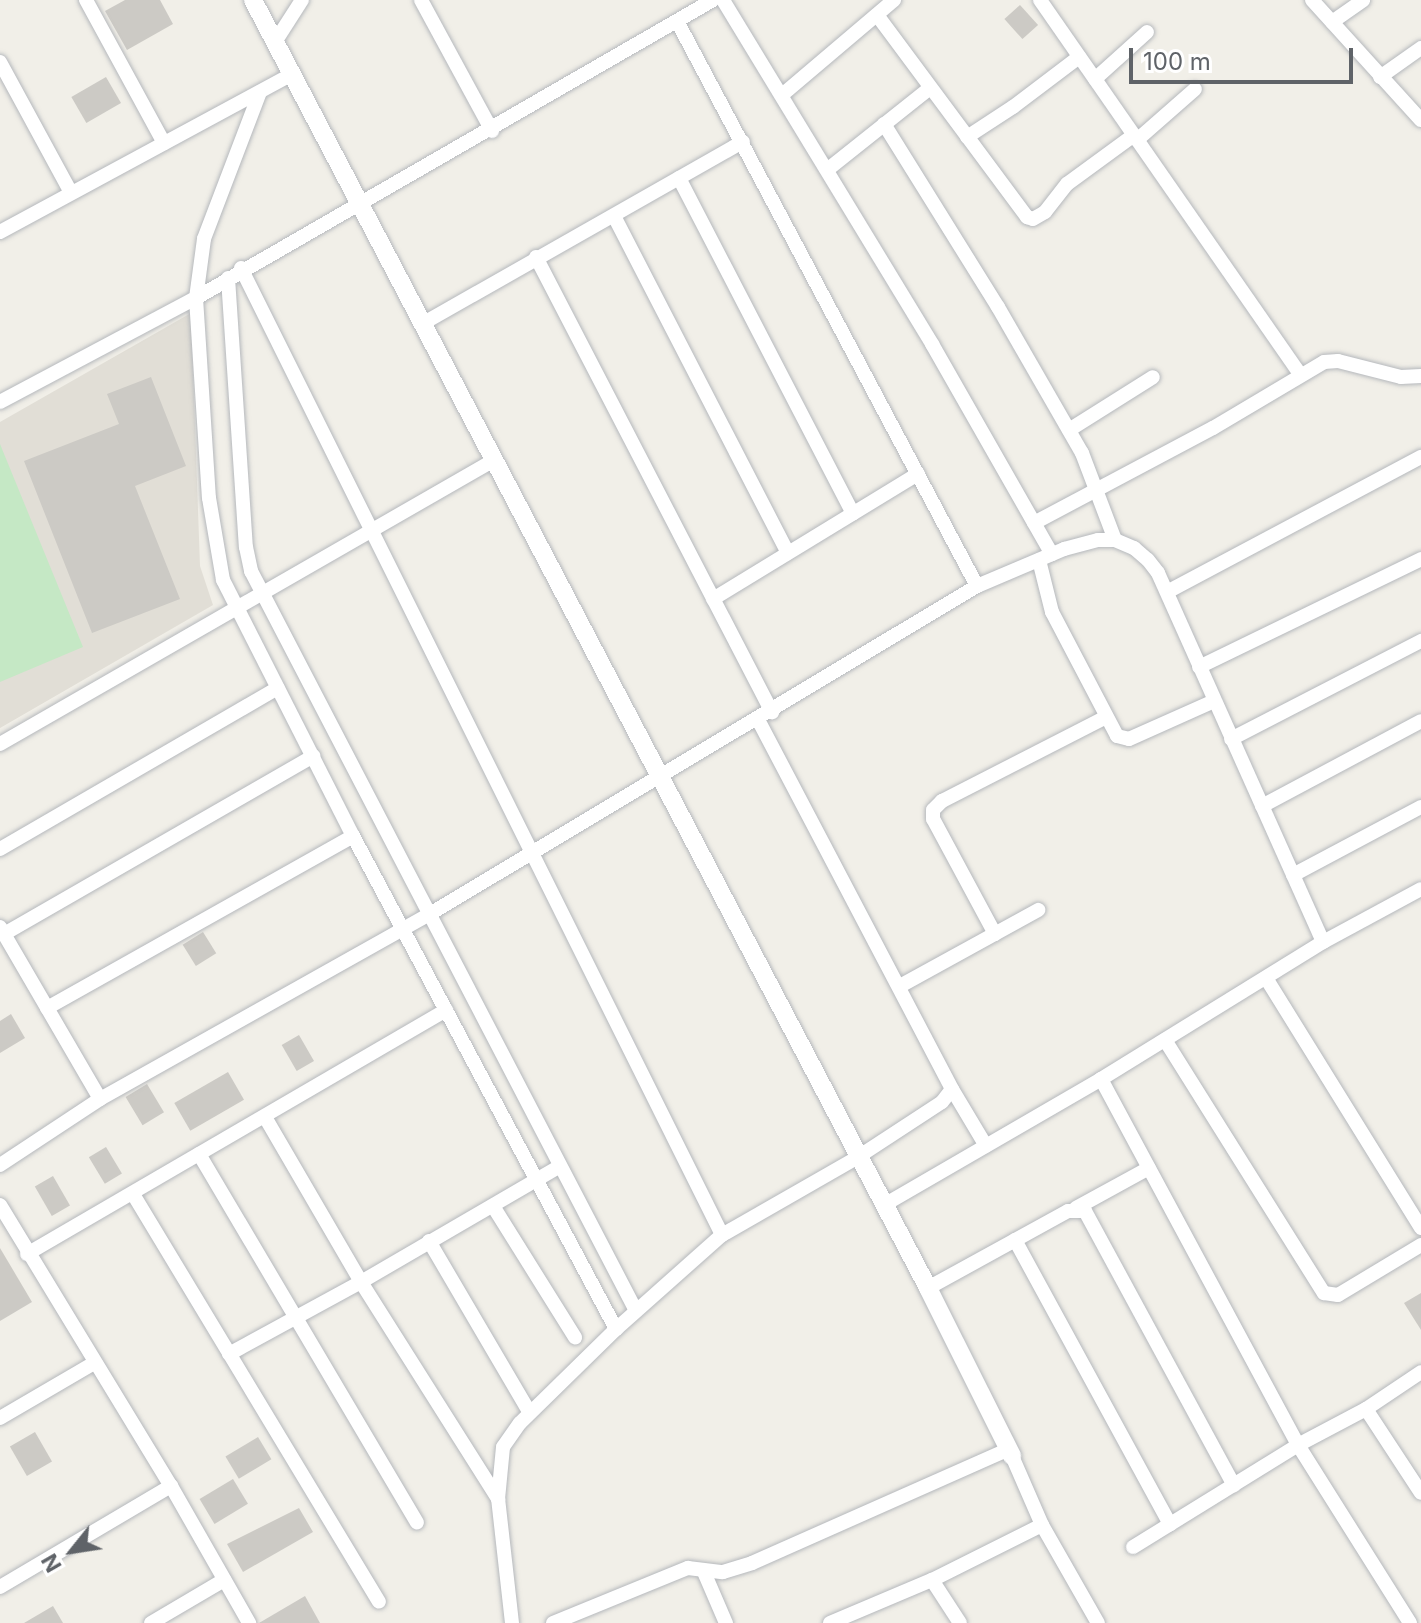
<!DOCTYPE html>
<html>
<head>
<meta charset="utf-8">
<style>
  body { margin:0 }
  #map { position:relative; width:1421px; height:1623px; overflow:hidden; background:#f1efe8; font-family:Inter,sans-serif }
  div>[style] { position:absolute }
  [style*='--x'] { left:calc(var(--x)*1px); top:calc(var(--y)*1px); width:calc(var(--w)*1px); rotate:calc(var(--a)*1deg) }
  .education>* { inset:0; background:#e1ded6 }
  .green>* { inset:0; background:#c5e8c5 }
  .building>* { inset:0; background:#cccac5; transform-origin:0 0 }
  .roads { filter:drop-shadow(0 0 2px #b5b8bc) drop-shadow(0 0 2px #b5b8bc) }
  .minor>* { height:14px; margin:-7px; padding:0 7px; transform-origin:7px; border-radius:7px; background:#fff }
  .tertiary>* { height:18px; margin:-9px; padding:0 9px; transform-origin:9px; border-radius:9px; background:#fff }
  span { translate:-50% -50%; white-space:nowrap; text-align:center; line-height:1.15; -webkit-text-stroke:8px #fff; paint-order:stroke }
  .north { position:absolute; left:32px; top:1511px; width:80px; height:80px; -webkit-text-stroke:6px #fff; paint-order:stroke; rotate:240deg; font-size:22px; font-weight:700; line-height:32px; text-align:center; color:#5f6368 }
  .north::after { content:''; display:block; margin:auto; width:28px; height:36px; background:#5f6368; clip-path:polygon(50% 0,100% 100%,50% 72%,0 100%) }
  .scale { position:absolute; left:1129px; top:48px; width:224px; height:36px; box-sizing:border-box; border:4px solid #5f6368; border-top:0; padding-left:10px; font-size:24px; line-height:28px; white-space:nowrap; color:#5f6368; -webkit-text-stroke:6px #fff; paint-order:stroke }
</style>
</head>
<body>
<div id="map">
  <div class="education">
    <div style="clip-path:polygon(191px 313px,200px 566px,213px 605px,0 728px,0 422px)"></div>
  </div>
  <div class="green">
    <div style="clip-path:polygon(0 444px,83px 647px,0 682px)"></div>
  </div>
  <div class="building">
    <div style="clip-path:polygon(125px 0,160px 0,173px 24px,127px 50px,105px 11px)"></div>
    <div style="left:1020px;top:5px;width:27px;height:21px;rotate:48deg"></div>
    <div style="left:106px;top:77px;width:30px;height:40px;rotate:60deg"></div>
    <div style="clip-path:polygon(151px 377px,186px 466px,135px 486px,180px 599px,92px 633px,24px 461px,119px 424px,107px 394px)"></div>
    <div style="left:203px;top:932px;width:25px;height:24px;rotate:58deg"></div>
    <div style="clip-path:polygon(11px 1014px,25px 1038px,0 1053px,0 1021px)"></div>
    <div style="left:299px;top:1035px;width:30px;height:20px;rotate:60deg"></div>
    <div style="left:228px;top:1072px;width:32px;height:62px;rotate:60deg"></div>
    <div style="left:147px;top:1084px;width:33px;height:25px;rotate:59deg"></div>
    <div style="left:106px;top:1147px;width:31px;height:20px;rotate:59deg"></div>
    <div style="left:53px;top:1176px;width:34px;height:21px;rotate:60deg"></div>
    <div style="clip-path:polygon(0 1248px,32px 1302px,0 1321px)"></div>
    <div style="clip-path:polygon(1421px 1293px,1421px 1330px,1404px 1303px)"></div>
    <div style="left:35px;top:1432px;width:34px;height:29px;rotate:60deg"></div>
    <div style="left:258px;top:1437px;width:26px;height:38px;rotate:59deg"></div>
    <div style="left:233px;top:1479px;width:29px;height:39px;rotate:59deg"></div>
    <div style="clip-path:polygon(299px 1508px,313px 1532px,243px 1572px,227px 1544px)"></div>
    <div style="clip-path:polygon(305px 1596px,320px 1623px,259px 1623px)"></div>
    <div style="clip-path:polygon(53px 1606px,63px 1623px,24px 1623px)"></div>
  </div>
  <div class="roads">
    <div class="minor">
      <div style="--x:86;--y:0;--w:163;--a:61.4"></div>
      <div style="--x:421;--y:0;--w:149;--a:61.5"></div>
      <div style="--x:723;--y:0;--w:403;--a:58.7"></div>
      <div style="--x:932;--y:344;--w:242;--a:60.3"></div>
      <div style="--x:1040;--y:0;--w:455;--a:55.2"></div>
      <div style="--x:1312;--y:0;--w:162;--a:47.8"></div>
      <div style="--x:877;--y:15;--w:252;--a:53.4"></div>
      <div style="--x:1027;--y:217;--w:6;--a:18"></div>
      <div style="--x:1033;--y:219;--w:14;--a:-30"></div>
      <div style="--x:1045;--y:212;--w:36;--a:-52"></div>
      <div style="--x:1067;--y:184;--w:83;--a:-36.2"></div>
      <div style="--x:1332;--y:22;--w:38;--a:-35"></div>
      <div style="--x:275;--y:42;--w:50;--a:-57.3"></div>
      <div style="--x:0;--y:62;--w:149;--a:61.5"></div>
      <div style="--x:1380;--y:77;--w:50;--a:-35.3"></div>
      <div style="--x:1095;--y:79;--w:70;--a:-42.1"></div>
      <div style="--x:260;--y:92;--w:157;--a:110.9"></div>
      <div style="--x:204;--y:239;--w:60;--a:97.7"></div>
      <div style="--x:196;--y:298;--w:200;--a:86.3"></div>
      <div style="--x:209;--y:498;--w:83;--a:80.3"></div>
      <div style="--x:223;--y:580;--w:287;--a:63.1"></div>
      <div style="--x:353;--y:836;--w:559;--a:61.92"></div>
      <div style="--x:782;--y:95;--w:147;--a:-40.3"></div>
      <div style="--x:884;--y:124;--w:216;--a:58.1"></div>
      <div style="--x:998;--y:307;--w:168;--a:60.1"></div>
      <div style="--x:1082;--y:453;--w:93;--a:69.2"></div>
      <div style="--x:967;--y:137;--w:55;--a:-33.1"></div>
      <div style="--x:1013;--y:107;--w:83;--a:-37.1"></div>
      <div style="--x:1137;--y:140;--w:77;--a:-41.3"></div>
      <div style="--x:827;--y:170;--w:132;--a:-38.5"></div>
      <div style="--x:679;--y:178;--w:378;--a:62.6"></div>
      <div style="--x:614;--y:216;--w:379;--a:62.7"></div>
      <div style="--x:0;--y:232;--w:332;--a:-28.4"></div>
      <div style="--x:536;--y:257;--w:513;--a:62.59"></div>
      <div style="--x:241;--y:268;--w:1080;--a:63.55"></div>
      <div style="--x:722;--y:1235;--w:157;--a:-29.8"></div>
      <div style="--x:858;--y:1157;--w:100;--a:-33.2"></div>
      <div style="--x:942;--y:1102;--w:16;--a:-52"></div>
      <div style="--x:952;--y:1089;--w:418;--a:-117.7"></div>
      <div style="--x:228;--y:278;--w:270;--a:86.2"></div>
      <div style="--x:246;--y:547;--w:25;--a:78"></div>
      <div style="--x:251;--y:571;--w:834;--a:62.51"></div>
      <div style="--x:422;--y:324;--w:369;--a:-29.6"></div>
      <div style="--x:0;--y:402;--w:222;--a:-28"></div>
      <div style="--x:196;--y:298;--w:597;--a:-29.96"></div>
      <div style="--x:1069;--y:430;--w:99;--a:-32.2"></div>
      <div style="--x:1034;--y:523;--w:203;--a:-28"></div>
      <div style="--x:1213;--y:428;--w:129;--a:-30.7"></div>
      <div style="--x:1324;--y:362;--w:14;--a:-4"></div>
      <div style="--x:1338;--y:361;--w:65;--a:14.3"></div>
      <div style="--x:1401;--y:377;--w:20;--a:-3"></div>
      <div style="--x:1039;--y:560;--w:54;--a:76"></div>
      <div style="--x:1052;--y:612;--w:140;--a:62.3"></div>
      <div style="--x:1117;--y:736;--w:12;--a:14"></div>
      <div style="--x:1129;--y:739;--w:93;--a:-24.1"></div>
      <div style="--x:977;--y:586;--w:95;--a:-23"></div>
      <div style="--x:1064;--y:549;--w:35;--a:-15"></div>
      <div style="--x:1098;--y:540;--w:17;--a:0"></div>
      <div style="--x:1115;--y:540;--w:21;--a:23"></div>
      <div style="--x:1134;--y:548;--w:18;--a:41"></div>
      <div style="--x:1148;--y:560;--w:16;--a:52"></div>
      <div style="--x:1158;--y:573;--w:404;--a:65.9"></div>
      <div style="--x:1167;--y:592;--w:288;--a:-28"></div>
      <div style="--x:713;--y:599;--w:240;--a:-31.4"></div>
      <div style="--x:1199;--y:667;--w:247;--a:-25.9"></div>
      <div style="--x:1231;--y:739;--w:214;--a:-27.3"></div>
      <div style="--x:0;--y:744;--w:570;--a:-29.89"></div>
      <div style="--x:1262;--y:806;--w:180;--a:-28.1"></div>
      <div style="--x:0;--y:849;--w:321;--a:-30.1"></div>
      <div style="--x:1293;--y:875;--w:145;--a:-28"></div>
      <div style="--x:0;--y:927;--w:199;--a:59.8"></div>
      <div style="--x:4;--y:934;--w:357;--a:-29.9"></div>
      <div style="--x:995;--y:934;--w:131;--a:-118.3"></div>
      <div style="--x:933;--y:819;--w:9;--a:-90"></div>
      <div style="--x:933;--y:810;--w:13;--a:-45"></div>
      <div style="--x:942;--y:801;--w:184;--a:-27.1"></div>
      <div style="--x:1266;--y:978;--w:294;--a:58.2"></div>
      <div style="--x:900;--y:986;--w:158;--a:-28.8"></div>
      <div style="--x:47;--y:1008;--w:351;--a:-29.3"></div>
      <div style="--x:1165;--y:1040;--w:299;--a:57.9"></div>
      <div style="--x:1324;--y:1293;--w:14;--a:8"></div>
      <div style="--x:1338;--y:1295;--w:97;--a:-31.1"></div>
      <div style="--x:1101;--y:1079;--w:416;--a:61.7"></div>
      <div style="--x:1298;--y:1445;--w:210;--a:57.8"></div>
      <div style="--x:952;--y:1089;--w:66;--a:59.2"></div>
      <div style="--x:265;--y:1117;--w:191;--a:59.8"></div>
      <div style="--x:361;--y:1282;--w:257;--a:57.7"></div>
      <div style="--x:199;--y:1154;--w:428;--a:59.4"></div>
      <div style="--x:0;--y:1165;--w:120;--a:-33.4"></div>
      <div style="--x:100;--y:1099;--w:376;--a:-29.3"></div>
      <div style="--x:428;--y:915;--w:640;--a:-30.93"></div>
      <div style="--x:977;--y:586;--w:640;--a:-117.97"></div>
      <div style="--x:133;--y:1194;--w:476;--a:58.9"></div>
      <div style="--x:0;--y:1205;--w:329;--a:58.7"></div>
      <div style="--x:171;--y:1486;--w:158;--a:60.3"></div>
      <div style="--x:884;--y:1205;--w:251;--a:-30.1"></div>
      <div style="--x:1101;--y:1079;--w:261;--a:-31.7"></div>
      <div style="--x:1323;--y:942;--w:111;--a:-28.4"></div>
      <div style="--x:493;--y:1206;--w:155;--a:58"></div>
      <div style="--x:1076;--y:1208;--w:83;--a:-28.7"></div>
      <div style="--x:1015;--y:1240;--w:324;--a:61.4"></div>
      <div style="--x:429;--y:1241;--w:199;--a:59.6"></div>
      <div style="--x:27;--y:1254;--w:485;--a:-30.2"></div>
      <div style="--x:928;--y:1288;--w:160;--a:-28.8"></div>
      <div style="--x:1068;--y:1211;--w:17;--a:0"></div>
      <div style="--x:1085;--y:1211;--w:312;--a:61.5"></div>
      <div style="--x:229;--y:1354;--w:150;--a:-28.6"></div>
      <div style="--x:361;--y:1282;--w:230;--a:-30.2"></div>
      <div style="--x:1366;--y:1409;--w:100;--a:56.8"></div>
      <div style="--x:0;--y:1418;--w:109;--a:-30.3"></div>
      <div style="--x:1012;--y:1456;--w:75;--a:66.5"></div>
      <div style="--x:1042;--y:1525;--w:113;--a:60.3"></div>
      <div style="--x:1133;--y:1547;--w:194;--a:-31.7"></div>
      <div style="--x:1298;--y:1445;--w:77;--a:-27.9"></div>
      <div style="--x:1366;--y:1409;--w:66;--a:-33.9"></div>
      <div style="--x:704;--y:1572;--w:56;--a:66.7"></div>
      <div style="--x:932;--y:1580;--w:51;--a:56.9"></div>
      <div style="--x:0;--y:1587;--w:199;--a:-30.6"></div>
      <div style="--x:151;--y:1623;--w:85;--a:-30.5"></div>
      <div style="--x:512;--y:1623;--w:125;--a:-96.4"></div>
      <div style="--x:498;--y:1499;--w:52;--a:-84.5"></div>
      <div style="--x:503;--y:1447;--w:29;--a:-55"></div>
      <div style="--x:520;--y:1423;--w:134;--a:-44.4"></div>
      <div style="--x:616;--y:1329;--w:142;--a:-41.6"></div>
      <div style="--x:553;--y:1623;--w:146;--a:-22.2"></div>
      <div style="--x:688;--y:1568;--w:35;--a:7"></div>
      <div style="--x:723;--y:1572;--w:30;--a:-17"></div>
      <div style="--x:752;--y:1563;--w:281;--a:-23.9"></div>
      <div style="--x:830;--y:1623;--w:111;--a:-22.9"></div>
      <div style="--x:932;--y:1580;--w:123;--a:-26.6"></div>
    </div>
    <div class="tertiary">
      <div style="--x:253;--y:0;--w:1454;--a:62.34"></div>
      <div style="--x:928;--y:1288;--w:188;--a:63.4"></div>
    </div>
  </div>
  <div class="north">N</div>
  <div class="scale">100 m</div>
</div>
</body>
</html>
